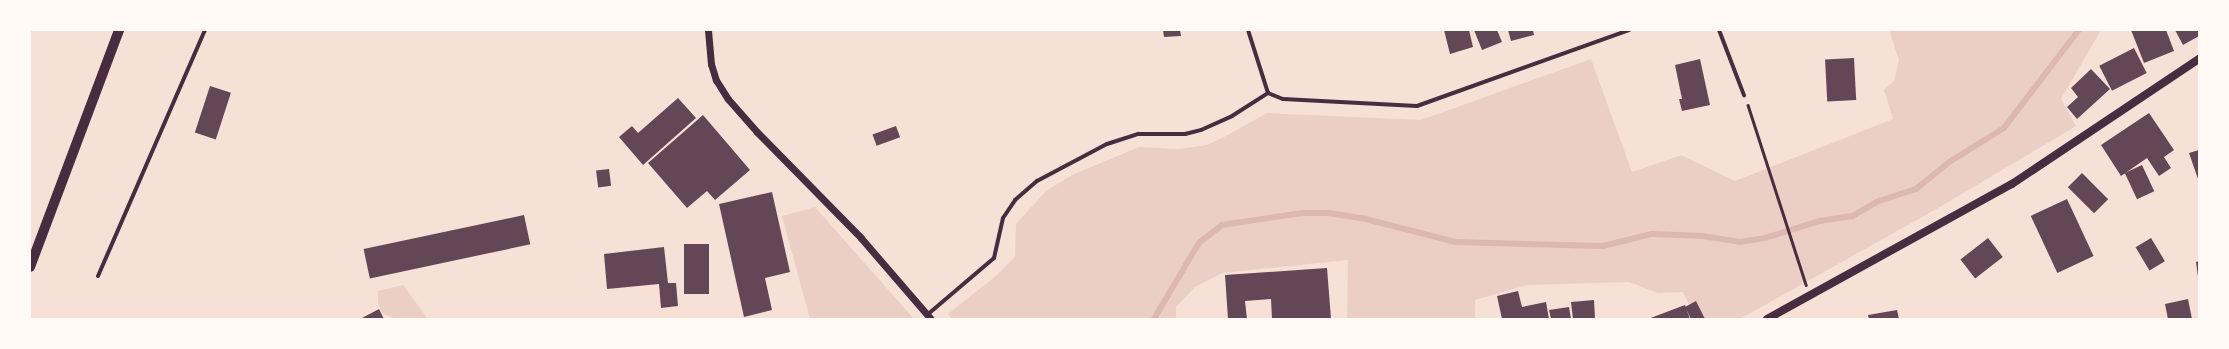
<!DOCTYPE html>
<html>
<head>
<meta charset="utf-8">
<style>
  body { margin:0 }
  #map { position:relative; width:2229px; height:349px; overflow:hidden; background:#f7e1d7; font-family:Georgia,serif }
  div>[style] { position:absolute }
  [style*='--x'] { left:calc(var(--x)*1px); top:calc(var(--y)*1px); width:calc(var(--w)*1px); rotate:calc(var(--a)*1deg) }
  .green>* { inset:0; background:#ebcfc5 }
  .stream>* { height:5.5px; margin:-2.75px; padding:0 2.75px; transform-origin:2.75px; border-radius:2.75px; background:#dcb8b0 }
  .building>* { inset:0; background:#644757; transform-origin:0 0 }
  .path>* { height:2.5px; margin:-1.25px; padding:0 1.25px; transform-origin:1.25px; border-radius:1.25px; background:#4a2c40 }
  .minor>* { height:4px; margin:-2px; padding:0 2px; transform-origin:2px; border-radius:2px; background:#4a2c40 }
  .tertiary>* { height:7px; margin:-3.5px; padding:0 3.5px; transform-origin:3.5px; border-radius:3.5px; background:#4a2c40 }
  .secondary>* { height:8px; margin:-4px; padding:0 4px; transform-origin:4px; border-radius:4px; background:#4a2c40 }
  .primary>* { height:10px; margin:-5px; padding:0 5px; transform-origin:5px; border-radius:5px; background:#4a2c40 }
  span { translate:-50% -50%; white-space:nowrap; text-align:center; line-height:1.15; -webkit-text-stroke:3px #fffaf5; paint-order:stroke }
  .frame { position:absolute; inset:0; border:31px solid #fffaf5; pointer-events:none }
</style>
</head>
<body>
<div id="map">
  <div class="green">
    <div style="clip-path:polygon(1889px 30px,2101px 30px,2061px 99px,2076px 126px,1940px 207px,1740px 319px,1696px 319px,1683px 292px,1658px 293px,1629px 282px,1528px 285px,1475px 300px,1475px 319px,1347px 319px,1348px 260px,1222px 273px,1195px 287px,1176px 307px,1176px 319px,952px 319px,948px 314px,997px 275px,1015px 257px,1016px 224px,1046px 191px,1072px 175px,1139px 147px,1179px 149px,1207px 145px,1224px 137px,1267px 113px,1421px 120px,1591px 59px,1632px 172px,1681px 155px,1735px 181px,1893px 119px,1884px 90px,1894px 81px,1899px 60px)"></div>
    <div style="clip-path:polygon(815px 207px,914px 319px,810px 319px,782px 216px)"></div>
    <div style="clip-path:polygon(403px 285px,428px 319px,396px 319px,383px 314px,378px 304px,378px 291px)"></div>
  </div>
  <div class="stream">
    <div style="--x:1154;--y:319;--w:88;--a:-59.4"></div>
    <div style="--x:1199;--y:243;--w:29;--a:-38"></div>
    <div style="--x:1222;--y:225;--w:81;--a:-8.5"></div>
    <div style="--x:1302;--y:213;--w:27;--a:0"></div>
    <div style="--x:1329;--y:213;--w:33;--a:9"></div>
    <div style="--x:1362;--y:218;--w:97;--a:14.3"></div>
    <div style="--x:1456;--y:242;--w:147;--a:1.6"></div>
    <div style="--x:1603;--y:246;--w:50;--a:-13.8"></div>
    <div style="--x:1652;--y:234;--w:51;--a:2.2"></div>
    <div style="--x:1703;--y:236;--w:37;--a:9"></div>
    <div style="--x:1740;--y:242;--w:25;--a:-9"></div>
    <div style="--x:1765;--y:238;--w:58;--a:-17.2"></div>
    <div style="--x:1820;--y:221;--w:33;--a:-9"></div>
    <div style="--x:1853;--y:216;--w:30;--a:-30"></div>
    <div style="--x:1879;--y:201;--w:39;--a:-18"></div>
    <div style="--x:1916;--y:189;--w:45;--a:-38.7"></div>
    <div style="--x:1951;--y:161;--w:62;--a:-31.9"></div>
    <div style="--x:2004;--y:128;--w:123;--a:-52.6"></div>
  </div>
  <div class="building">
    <div style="clip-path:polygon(1163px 30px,1180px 30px,1181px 36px,1164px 37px)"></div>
    <div style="clip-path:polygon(1444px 30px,1469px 30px,1473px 47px,1450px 54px)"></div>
    <div style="clip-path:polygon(1474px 30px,1497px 30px,1502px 42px,1482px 50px)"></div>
    <div style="clip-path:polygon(1508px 30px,1533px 30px,1534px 35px,1511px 41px)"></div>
    <div style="clip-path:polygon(2131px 30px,2166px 30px,2174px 51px,2144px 63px)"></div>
    <div style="clip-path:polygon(2175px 30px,2199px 30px,2199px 36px,2183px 45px)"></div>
    <div style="left:2134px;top:48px;width:28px;height:39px;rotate:63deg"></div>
    <div style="left:1854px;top:58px;width:42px;height:29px;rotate:87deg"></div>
    <div style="clip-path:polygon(1700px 59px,1710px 105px,1682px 111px,1679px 99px,1682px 99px,1675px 65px)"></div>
    <div style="clip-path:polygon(2091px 69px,2110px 89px,2077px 119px,2067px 107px,2078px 97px,2071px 88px)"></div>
    <div style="left:210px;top:86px;width:22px;height:49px;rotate:18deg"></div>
    <div style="clip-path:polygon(678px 98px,696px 118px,643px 165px,619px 137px,632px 126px,638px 133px)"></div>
    <div style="clip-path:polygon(2149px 113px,2174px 150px,2164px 157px,2171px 168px,2159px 176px,2147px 158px,2121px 176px,2101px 145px)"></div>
    <div style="clip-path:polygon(703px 115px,750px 170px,715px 200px,707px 191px,687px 208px,648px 163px)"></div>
    <div style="left:896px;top:126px;width:12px;height:25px;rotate:70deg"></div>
    <div style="clip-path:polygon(2199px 150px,2199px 179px,2198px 179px,2189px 153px)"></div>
    <div style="left:2142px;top:165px;width:29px;height:19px;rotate:65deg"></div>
    <div style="left:609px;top:169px;width:17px;height:13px;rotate:83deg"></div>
    <div style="left:2082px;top:173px;width:37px;height:20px;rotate:45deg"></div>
    <div style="clip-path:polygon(772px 192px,790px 272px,765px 278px,772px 310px,744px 317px,719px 204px)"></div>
    <div style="left:2067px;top:199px;width:63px;height:40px;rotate:65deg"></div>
    <div style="left:524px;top:215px;width:30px;height:164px;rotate:78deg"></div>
    <div style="left:1988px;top:238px;width:24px;height:35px;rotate:52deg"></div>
    <div style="left:2151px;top:238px;width:27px;height:18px;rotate:59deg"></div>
    <div style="left:684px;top:244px;width:25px;height:50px"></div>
    <div style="clip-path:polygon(664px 247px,668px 283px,676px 283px,678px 306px,661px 308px,659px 284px,607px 289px,604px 254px)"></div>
    <div style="clip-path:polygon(2199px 261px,2199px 277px,2198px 277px,2196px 262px)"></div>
    <div style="clip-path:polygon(1327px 268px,1331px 319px,1272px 319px,1271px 299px,1245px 301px,1247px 319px,1228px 319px,1225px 275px)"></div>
    <div style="clip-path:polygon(1518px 291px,1522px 307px,1546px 302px,1549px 319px,1502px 319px,1497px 296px)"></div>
    <div style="clip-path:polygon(2188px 299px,2192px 319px,2168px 319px,2165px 304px)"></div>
    <div style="clip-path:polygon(1594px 300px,1595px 319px,1573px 319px,1571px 302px)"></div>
    <div style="clip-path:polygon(1696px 301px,1705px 319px,1691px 319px,1685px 307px)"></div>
    <div style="clip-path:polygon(1685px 305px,1690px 319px,1648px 319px)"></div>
    <div style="clip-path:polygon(1569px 307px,1571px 319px,1551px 319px,1549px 310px)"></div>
    <div style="clip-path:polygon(379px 309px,384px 319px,360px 319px)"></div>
    <div style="clip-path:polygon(1897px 310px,1899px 319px,1869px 319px,1868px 315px)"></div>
  </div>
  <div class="path">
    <div style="--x:1748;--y:105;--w:189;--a:72.1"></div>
  </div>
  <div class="minor">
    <div style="--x:1248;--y:30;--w:66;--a:72.4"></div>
    <div style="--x:1268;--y:93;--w:16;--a:22"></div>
    <div style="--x:1283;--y:99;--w:134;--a:3"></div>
    <div style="--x:1417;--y:106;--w:225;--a:-19.7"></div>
    <div style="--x:1719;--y:30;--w:70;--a:69"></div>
    <div style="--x:98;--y:276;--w:268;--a:-66.5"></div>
    <div style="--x:927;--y:315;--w:88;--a:-40.4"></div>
    <div style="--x:994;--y:258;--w:41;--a:-77.3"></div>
    <div style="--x:1003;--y:218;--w:22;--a:-56"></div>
    <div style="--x:1015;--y:200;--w:29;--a:-41"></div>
    <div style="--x:1037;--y:181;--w:79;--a:-27.9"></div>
    <div style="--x:1107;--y:144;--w:33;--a:-18"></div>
    <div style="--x:1138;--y:134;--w:47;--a:0"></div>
    <div style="--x:1185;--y:134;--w:16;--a:-14"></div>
    <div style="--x:1201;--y:130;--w:34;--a:-24"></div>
    <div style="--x:1232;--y:116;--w:43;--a:-32.6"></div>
  </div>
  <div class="tertiary">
    <div style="--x:708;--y:30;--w:34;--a:85"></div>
    <div style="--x:711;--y:64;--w:17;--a:73"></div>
    <div style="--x:716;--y:80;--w:22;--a:58"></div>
    <div style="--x:728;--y:99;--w:44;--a:48.7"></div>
    <div style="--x:757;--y:132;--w:148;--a:45.5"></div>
    <div style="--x:861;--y:238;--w:107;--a:49.2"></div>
  </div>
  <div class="secondary">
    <div style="--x:1767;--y:319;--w:280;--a:-28.9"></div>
    <div style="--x:2012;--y:184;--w:225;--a:-33.8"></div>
  </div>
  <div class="primary">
    <div style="--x:30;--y:267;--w:253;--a:-69.4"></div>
  </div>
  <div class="frame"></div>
</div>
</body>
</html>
